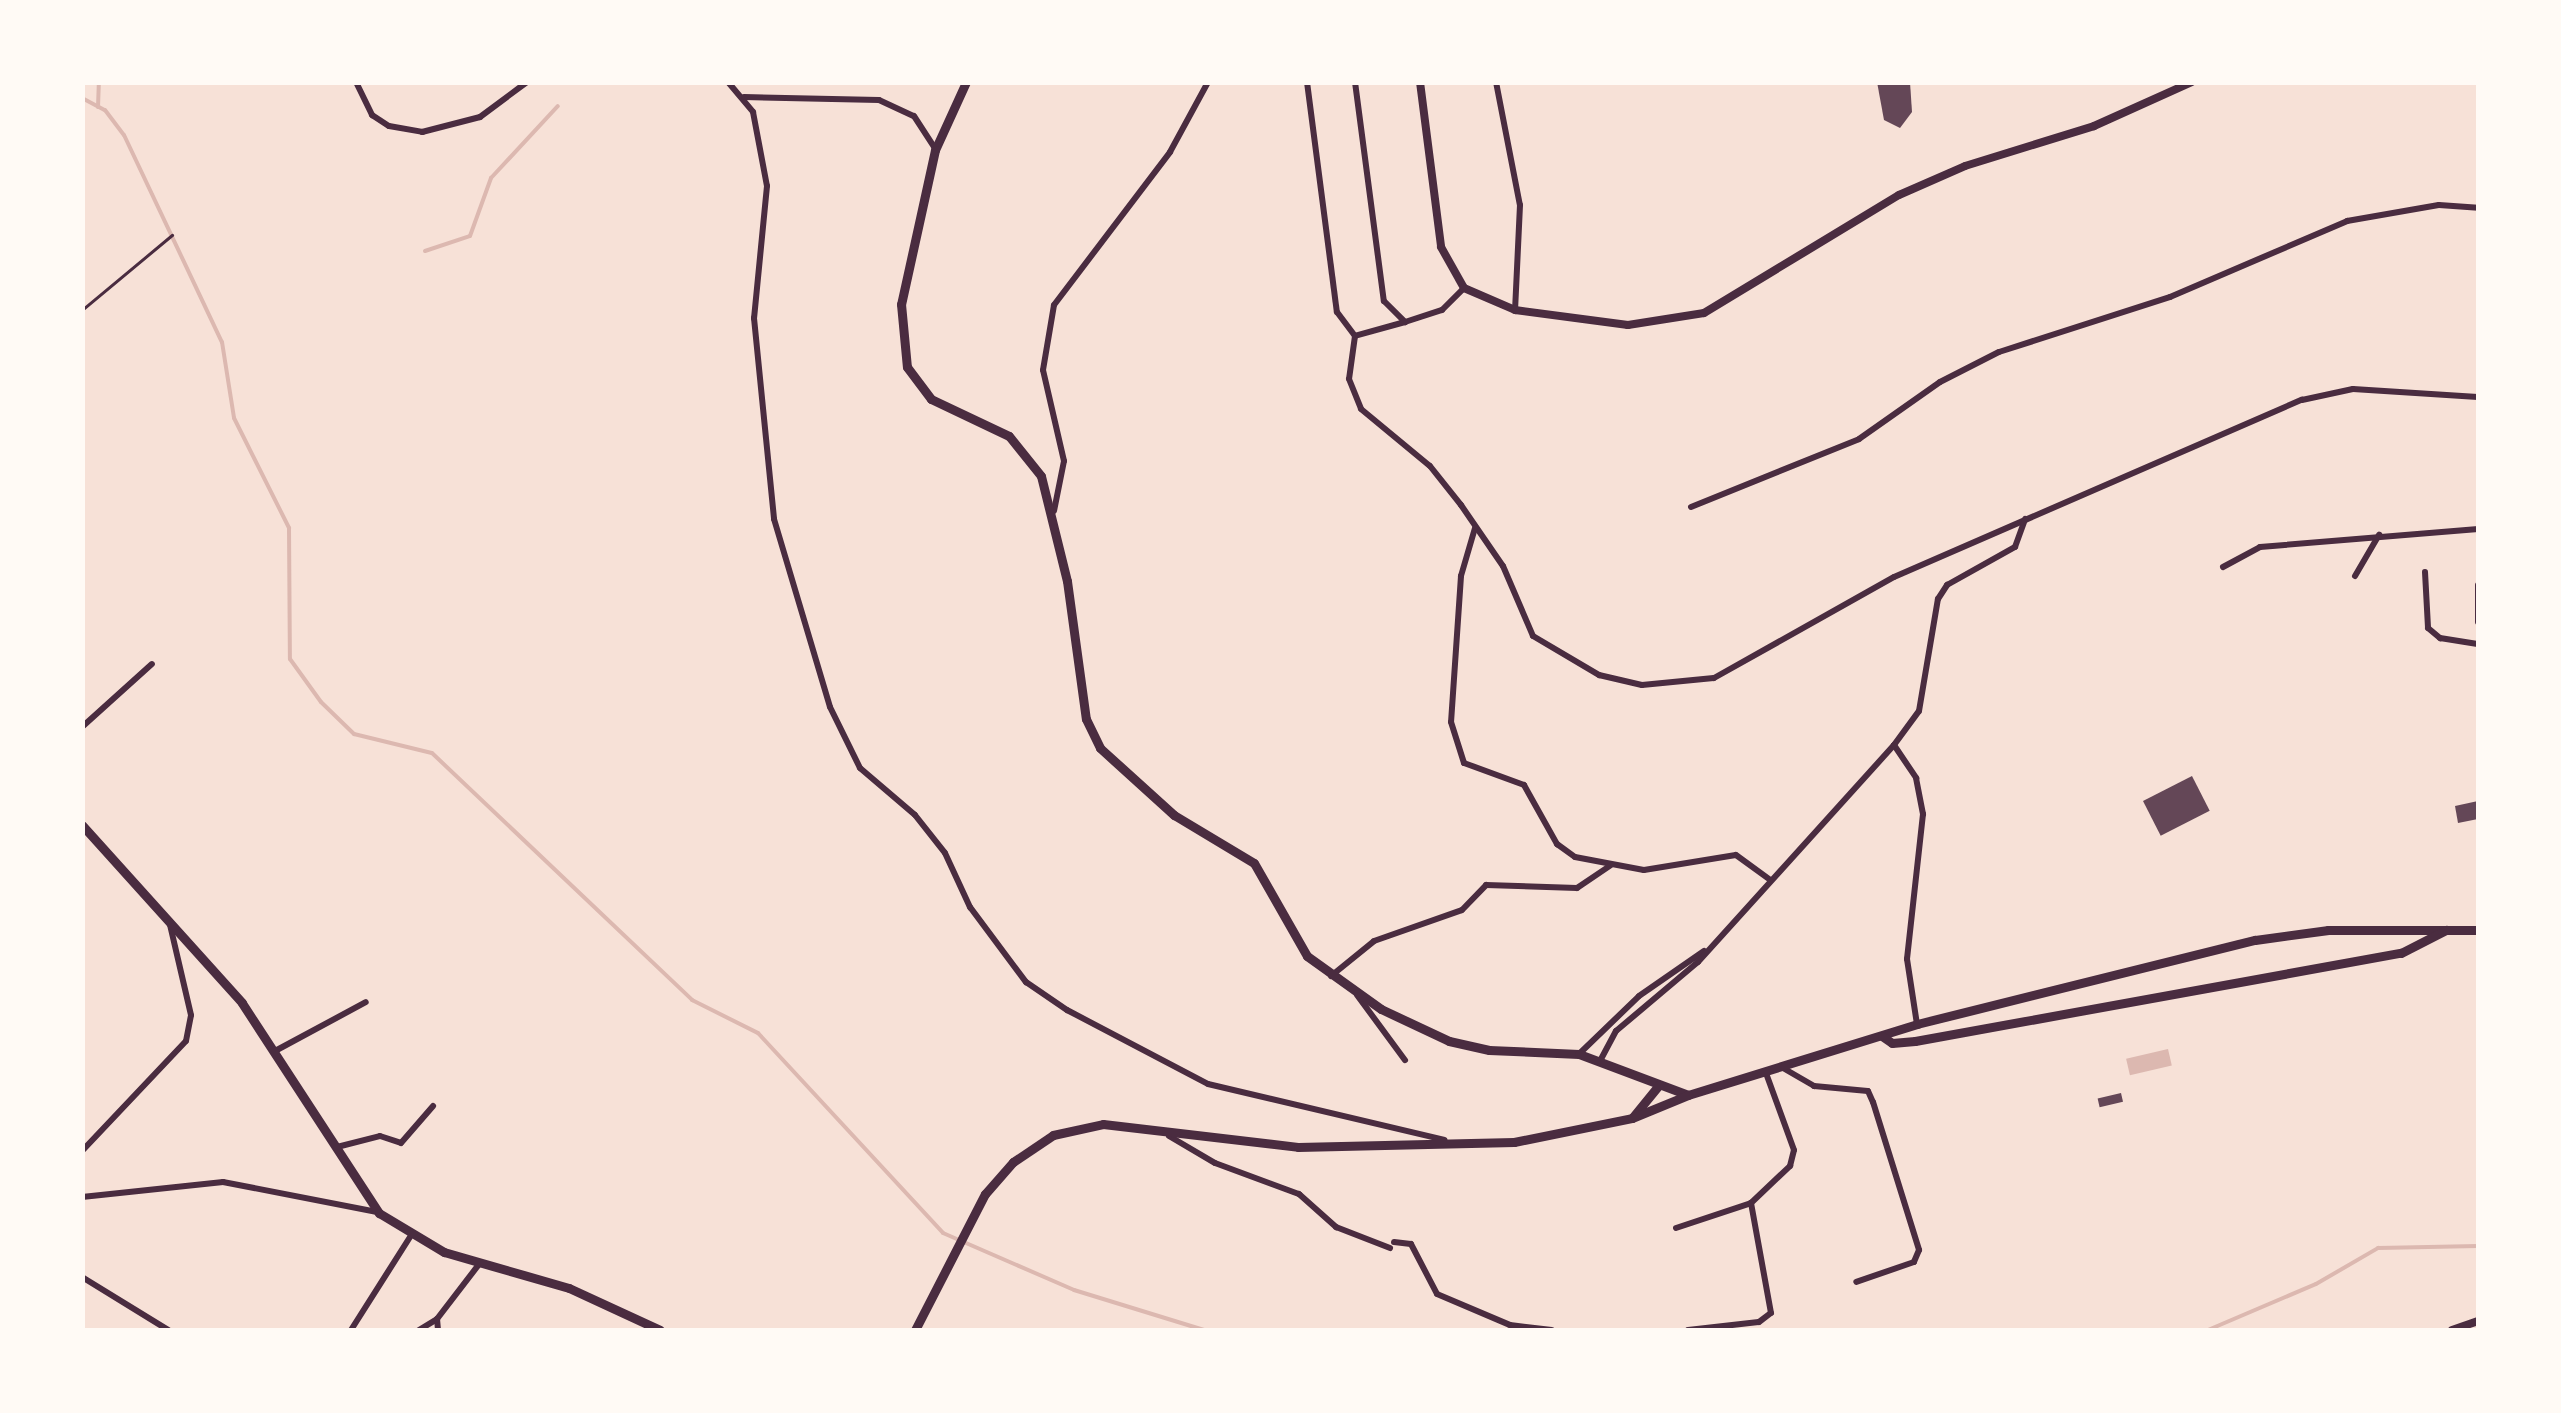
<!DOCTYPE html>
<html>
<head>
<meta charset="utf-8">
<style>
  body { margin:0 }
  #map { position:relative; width:2561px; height:1413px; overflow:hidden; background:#f7e1d7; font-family:Manrope,sans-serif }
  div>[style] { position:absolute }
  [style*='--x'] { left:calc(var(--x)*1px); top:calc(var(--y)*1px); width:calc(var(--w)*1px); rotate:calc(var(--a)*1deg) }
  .water>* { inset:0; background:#dcb8b0; transform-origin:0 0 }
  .stream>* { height:4px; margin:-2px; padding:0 2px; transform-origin:2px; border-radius:2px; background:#dcb8b0 }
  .building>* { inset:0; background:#644757; transform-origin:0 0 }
  .path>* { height:2.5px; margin:-1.25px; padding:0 1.25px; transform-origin:1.25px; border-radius:1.25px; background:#4a2c40 }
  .minor>* { height:6px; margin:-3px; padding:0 3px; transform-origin:3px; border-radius:3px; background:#4a2c40 }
  .tertiary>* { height:8px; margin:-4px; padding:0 4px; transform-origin:4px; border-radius:4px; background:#4a2c40 }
  .secondary>* { height:9px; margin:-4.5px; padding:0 4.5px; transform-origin:4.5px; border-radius:4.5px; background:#4a2c40 }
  span { translate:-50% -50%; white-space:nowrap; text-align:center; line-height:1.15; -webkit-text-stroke:8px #fffaf5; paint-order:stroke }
  .frame { position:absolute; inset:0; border:85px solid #fffaf5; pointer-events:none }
</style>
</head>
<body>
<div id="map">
  <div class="water">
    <div style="left:2168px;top:1049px;width:17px;height:43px;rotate:77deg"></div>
  </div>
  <div class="stream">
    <div style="--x:82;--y:98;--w:26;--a:28"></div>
    <div style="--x:105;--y:110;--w:31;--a:53"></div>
    <div style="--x:124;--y:135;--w:229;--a:64.7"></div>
    <div style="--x:222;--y:342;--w:77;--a:81"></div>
    <div style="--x:234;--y:418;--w:123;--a:63.4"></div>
    <div style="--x:289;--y:528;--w:131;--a:89.6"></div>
    <div style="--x:290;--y:659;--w:53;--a:54.2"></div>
    <div style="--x:321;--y:702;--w:46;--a:44.1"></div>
    <div style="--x:354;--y:734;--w:80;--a:13.7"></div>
    <div style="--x:432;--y:753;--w:359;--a:43.5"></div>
    <div style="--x:692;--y:1000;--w:74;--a:26.6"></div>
    <div style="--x:758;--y:1033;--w:272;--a:47.2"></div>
    <div style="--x:943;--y:1233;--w:143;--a:23.5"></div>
    <div style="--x:1074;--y:1290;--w:136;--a:17.1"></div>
    <div style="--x:98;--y:107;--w:25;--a:-88"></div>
    <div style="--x:425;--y:251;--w:47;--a:-18.4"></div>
    <div style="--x:470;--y:236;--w:62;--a:-70.1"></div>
    <div style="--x:491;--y:178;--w:98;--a:-47.1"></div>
    <div style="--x:2208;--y:1330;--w:117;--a:-23.1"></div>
    <div style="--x:2316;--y:1284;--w:72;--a:-30.1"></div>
    <div style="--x:2378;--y:1248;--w:100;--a:-1.1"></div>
  </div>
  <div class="building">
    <div style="clip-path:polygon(1877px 82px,1910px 82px,1912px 112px,1900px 128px,1884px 120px)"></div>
    <div style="left:2192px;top:776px;width:39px;height:55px;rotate:63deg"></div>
    <div style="clip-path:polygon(2478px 801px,2478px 819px,2458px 823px,2455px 806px)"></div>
    <div style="left:2121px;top:1093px;width:9px;height:24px;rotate:77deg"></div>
  </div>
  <div class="path">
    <div style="--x:82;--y:310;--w:117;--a:-39.8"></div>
  </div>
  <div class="minor">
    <div style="--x:356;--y:82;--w:37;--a:64"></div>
    <div style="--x:372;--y:115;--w:20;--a:33"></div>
    <div style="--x:389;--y:126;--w:34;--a:10"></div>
    <div style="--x:422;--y:132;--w:60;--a:-14.5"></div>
    <div style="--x:480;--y:117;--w:59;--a:-36.7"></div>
    <div style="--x:728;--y:82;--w:39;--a:50"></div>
    <div style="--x:753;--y:112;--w:75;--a:79.3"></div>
    <div style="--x:767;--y:186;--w:133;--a:95.6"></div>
    <div style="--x:754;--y:318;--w:202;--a:84.3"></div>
    <div style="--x:774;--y:519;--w:196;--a:73.4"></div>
    <div style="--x:830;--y:707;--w:68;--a:63.8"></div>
    <div style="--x:860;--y:768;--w:72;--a:40.5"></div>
    <div style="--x:915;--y:815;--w:48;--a:51.7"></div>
    <div style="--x:945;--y:853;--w:60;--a:65.2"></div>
    <div style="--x:970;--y:907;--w:94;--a:53.3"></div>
    <div style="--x:1026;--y:982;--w:50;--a:34.3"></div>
    <div style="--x:1067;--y:1010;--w:159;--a:27.7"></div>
    <div style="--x:1208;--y:1084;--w:243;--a:13.3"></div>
    <div style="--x:1307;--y:82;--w:232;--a:82.6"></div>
    <div style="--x:1337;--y:312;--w:30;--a:53"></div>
    <div style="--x:1355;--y:82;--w:221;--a:82.5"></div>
    <div style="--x:1384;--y:301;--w:30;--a:45"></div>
    <div style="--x:1405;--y:322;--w:39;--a:-18"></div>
    <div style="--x:1442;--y:310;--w:31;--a:-45"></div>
    <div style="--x:1496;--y:82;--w:125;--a:79"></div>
    <div style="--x:1520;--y:205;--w:105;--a:92.7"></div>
    <div style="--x:744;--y:97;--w:135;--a:1.3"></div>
    <div style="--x:879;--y:100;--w:38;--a:25"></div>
    <div style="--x:914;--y:116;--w:38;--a:57"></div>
    <div style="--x:1405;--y:322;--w:52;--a:164.4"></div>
    <div style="--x:1355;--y:336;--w:43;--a:97.9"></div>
    <div style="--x:1349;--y:379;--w:32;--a:68"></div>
    <div style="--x:1361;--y:409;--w:89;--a:39.6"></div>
    <div style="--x:1430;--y:466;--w:50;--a:51.5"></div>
    <div style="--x:1461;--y:505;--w:74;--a:55.5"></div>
    <div style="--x:1503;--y:566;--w:76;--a:66.8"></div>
    <div style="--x:1533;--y:636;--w:77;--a:30.6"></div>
    <div style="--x:1599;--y:675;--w:44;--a:13.1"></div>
    <div style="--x:1642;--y:685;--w:72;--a:-5.6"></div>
    <div style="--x:1714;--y:678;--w:206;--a:-29.3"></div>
    <div style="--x:1894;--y:577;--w:445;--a:-23.5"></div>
    <div style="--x:2302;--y:400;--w:52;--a:-12.2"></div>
    <div style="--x:2353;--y:389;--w:125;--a:3.7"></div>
    <div style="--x:1691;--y:507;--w:181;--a:-22"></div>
    <div style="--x:1859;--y:439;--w:99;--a:-35.1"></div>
    <div style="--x:1940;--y:382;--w:66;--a:-27"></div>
    <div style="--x:1999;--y:352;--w:180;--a:-17.8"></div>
    <div style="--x:2170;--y:297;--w:193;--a:-23.2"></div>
    <div style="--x:2347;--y:221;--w:93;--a:-9.9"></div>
    <div style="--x:2439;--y:205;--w:39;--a:4"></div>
    <div style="--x:1054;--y:511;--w:51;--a:-78.7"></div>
    <div style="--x:1064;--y:461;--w:93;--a:-103"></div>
    <div style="--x:1043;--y:370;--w:66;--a:-80.4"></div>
    <div style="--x:1054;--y:305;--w:192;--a:-52.8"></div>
    <div style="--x:1170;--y:152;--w:80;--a:-61.5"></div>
    <div style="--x:1475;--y:528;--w:50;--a:106.3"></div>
    <div style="--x:1461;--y:576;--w:146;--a:93.9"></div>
    <div style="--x:1451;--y:722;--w:43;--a:72.4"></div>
    <div style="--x:1464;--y:763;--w:64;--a:20.1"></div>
    <div style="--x:1524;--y:785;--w:68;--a:60.8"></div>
    <div style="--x:1557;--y:844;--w:22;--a:36"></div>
    <div style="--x:1575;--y:857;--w:70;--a:10.7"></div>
    <div style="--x:1644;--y:870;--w:93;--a:-9.3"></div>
    <div style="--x:1736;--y:855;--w:41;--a:36"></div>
    <div style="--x:2223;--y:567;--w:42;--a:-28.4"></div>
    <div style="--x:2260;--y:547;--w:219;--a:-4.7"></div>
    <div style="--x:2425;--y:572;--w:56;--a:86.9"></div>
    <div style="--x:2428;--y:628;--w:16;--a:40"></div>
    <div style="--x:2440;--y:638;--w:38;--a:9"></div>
    <div style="--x:2355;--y:576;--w:48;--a:-59.7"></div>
    <div style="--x:2478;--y:585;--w:37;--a:90"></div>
    <div style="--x:82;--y:727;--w:94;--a:-42"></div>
    <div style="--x:1894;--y:745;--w:40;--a:56"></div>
    <div style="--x:1916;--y:778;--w:37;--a:79"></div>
    <div style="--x:1923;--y:814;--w:146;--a:96.3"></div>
    <div style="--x:1907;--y:959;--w:66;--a:81.3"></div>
    <div style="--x:1331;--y:976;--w:55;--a:-39.1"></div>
    <div style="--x:1374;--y:941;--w:93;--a:-19.4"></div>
    <div style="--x:1462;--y:910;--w:35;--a:-46"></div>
    <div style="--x:1486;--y:885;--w:91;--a:1.9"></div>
    <div style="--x:1577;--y:888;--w:40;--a:-34"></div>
    <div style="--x:1357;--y:995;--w:81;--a:53.6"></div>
    <div style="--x:275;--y:1051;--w:103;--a:-28.3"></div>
    <div style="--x:1579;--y:1054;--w:83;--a:-44"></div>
    <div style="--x:1639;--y:996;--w:79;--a:-34.7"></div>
    <div style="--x:1600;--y:1061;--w:34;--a:-62"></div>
    <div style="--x:1616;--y:1031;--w:107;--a:-40.1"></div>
    <div style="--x:1698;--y:962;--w:292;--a:-47.9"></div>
    <div style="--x:1894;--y:745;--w:42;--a:-53.7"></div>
    <div style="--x:1919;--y:711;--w:114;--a:-80.4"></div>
    <div style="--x:1938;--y:599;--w:17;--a:-57"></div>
    <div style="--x:1947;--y:585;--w:78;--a:-29.2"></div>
    <div style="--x:2015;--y:547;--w:30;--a:-70"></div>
    <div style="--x:1783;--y:1068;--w:36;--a:30"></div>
    <div style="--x:1814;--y:1086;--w:54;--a:5.3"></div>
    <div style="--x:1868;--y:1091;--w:12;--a:66"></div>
    <div style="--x:1873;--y:1102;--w:155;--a:72.7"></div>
    <div style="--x:1919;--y:1250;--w:13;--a:113"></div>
    <div style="--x:1914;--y:1262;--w:61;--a:161"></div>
    <div style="--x:1169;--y:1136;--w:53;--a:30.4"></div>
    <div style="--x:1215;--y:1163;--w:90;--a:20.3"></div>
    <div style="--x:1299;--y:1194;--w:50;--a:41.7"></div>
    <div style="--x:1336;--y:1227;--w:58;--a:21.3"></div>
    <div style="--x:337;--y:1147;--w:44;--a:-14.3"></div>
    <div style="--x:380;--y:1136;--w:22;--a:18"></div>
    <div style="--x:401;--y:1143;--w:49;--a:-49.1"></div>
    <div style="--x:82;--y:1151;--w:151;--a:-46.6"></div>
    <div style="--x:186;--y:1041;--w:26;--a:-79"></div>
    <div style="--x:191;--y:1015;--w:92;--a:-103.1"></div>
    <div style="--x:82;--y:1197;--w:142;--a:-6.1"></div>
    <div style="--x:223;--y:1182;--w:157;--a:11"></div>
    <div style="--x:1676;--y:1228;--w:79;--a:-18.4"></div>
    <div style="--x:1394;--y:1242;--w:17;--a:7"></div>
    <div style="--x:1411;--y:1244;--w:56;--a:62.5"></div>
    <div style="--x:1437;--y:1294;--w:79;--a:23"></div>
    <div style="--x:1510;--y:1325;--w:42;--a:6.8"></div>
    <div style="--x:82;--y:1277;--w:101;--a:31.6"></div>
    <div style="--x:351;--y:1330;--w:114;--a:-57.6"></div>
    <div style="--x:419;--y:1330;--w:21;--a:-31"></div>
    <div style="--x:438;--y:1330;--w:11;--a:-95"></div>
    <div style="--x:437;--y:1319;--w:71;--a:-52.5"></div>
    <div style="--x:1688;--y:1330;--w:71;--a:-6.4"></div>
    <div style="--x:1759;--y:1322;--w:15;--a:-37"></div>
    <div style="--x:1771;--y:1313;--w:112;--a:-100.3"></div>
    <div style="--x:1751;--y:1203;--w:54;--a:-43.5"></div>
    <div style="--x:1790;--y:1166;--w:16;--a:-76"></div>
    <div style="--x:1794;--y:1150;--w:82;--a:-110"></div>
  </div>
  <div class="tertiary">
    <div style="--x:1420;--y:82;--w:166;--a:82.7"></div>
    <div style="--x:1441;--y:247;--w:47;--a:60.7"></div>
    <div style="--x:1464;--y:288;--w:56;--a:23.3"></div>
    <div style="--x:1515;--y:310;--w:114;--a:7.6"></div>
    <div style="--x:1628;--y:325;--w:77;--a:-9"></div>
    <div style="--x:1704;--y:313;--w:228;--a:-31.2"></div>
    <div style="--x:1899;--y:195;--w:72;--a:-23.7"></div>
    <div style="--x:1965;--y:166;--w:135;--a:-17.2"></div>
    <div style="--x:2094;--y:126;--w:107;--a:-24.2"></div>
    <div style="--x:2452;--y:1330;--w:28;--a:-19"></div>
  </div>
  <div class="secondary">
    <div style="--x:966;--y:82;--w:75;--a:114.5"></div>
    <div style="--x:935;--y:150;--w:158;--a:102.4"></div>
    <div style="--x:901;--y:304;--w:63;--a:84.6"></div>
    <div style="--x:907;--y:367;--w:40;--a:53"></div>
    <div style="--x:931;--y:399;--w:86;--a:25.4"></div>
    <div style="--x:1009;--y:436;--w:51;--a:51.3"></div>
    <div style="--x:1041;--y:476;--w:108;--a:76.1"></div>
    <div style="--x:1067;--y:581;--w:139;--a:82.2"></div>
    <div style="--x:1086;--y:719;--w:32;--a:64"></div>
    <div style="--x:1100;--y:748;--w:100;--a:42.2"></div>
    <div style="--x:1174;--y:815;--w:93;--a:31"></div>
    <div style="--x:1254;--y:863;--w:107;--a:60.3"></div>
    <div style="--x:1307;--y:956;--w:91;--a:35.6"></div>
    <div style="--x:1381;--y:1009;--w:75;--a:25.2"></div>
    <div style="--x:1449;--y:1041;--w:41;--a:12.7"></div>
    <div style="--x:1489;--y:1050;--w:90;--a:2.5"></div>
    <div style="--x:1579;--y:1054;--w:116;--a:20.6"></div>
    <div style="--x:1688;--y:1095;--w:240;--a:-17.2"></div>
    <div style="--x:1917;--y:1024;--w:348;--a:-14"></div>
    <div style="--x:2255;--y:940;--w:74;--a:-7.8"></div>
    <div style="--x:2328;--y:930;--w:150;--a:0"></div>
    <div style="--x:82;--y:825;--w:239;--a:48"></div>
    <div style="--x:242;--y:1003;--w:251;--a:56.9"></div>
    <div style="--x:379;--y:1213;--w:76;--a:31"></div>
    <div style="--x:444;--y:1252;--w:130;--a:16.1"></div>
    <div style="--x:569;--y:1288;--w:100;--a:24.8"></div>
    <div style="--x:1882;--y:1036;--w:12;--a:35"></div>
    <div style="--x:1892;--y:1043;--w:23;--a:-5"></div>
    <div style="--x:1915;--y:1041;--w:494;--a:-10.3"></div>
    <div style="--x:2401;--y:953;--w:51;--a:-27.1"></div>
    <div style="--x:1632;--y:1118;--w:43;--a:-50.7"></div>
    <div style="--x:915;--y:1330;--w:153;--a:-62.8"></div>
    <div style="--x:985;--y:1194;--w:43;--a:-48.8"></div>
    <div style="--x:1013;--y:1162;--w:48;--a:-34"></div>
    <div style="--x:1053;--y:1135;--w:51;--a:-12.4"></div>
    <div style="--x:1103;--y:1124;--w:196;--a:6.7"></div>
    <div style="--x:1298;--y:1147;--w:216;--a:-1.3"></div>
    <div style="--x:1514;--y:1142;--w:120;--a:-11.5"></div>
    <div style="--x:1632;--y:1118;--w:61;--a:-22.3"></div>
  </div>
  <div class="frame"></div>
</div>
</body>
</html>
